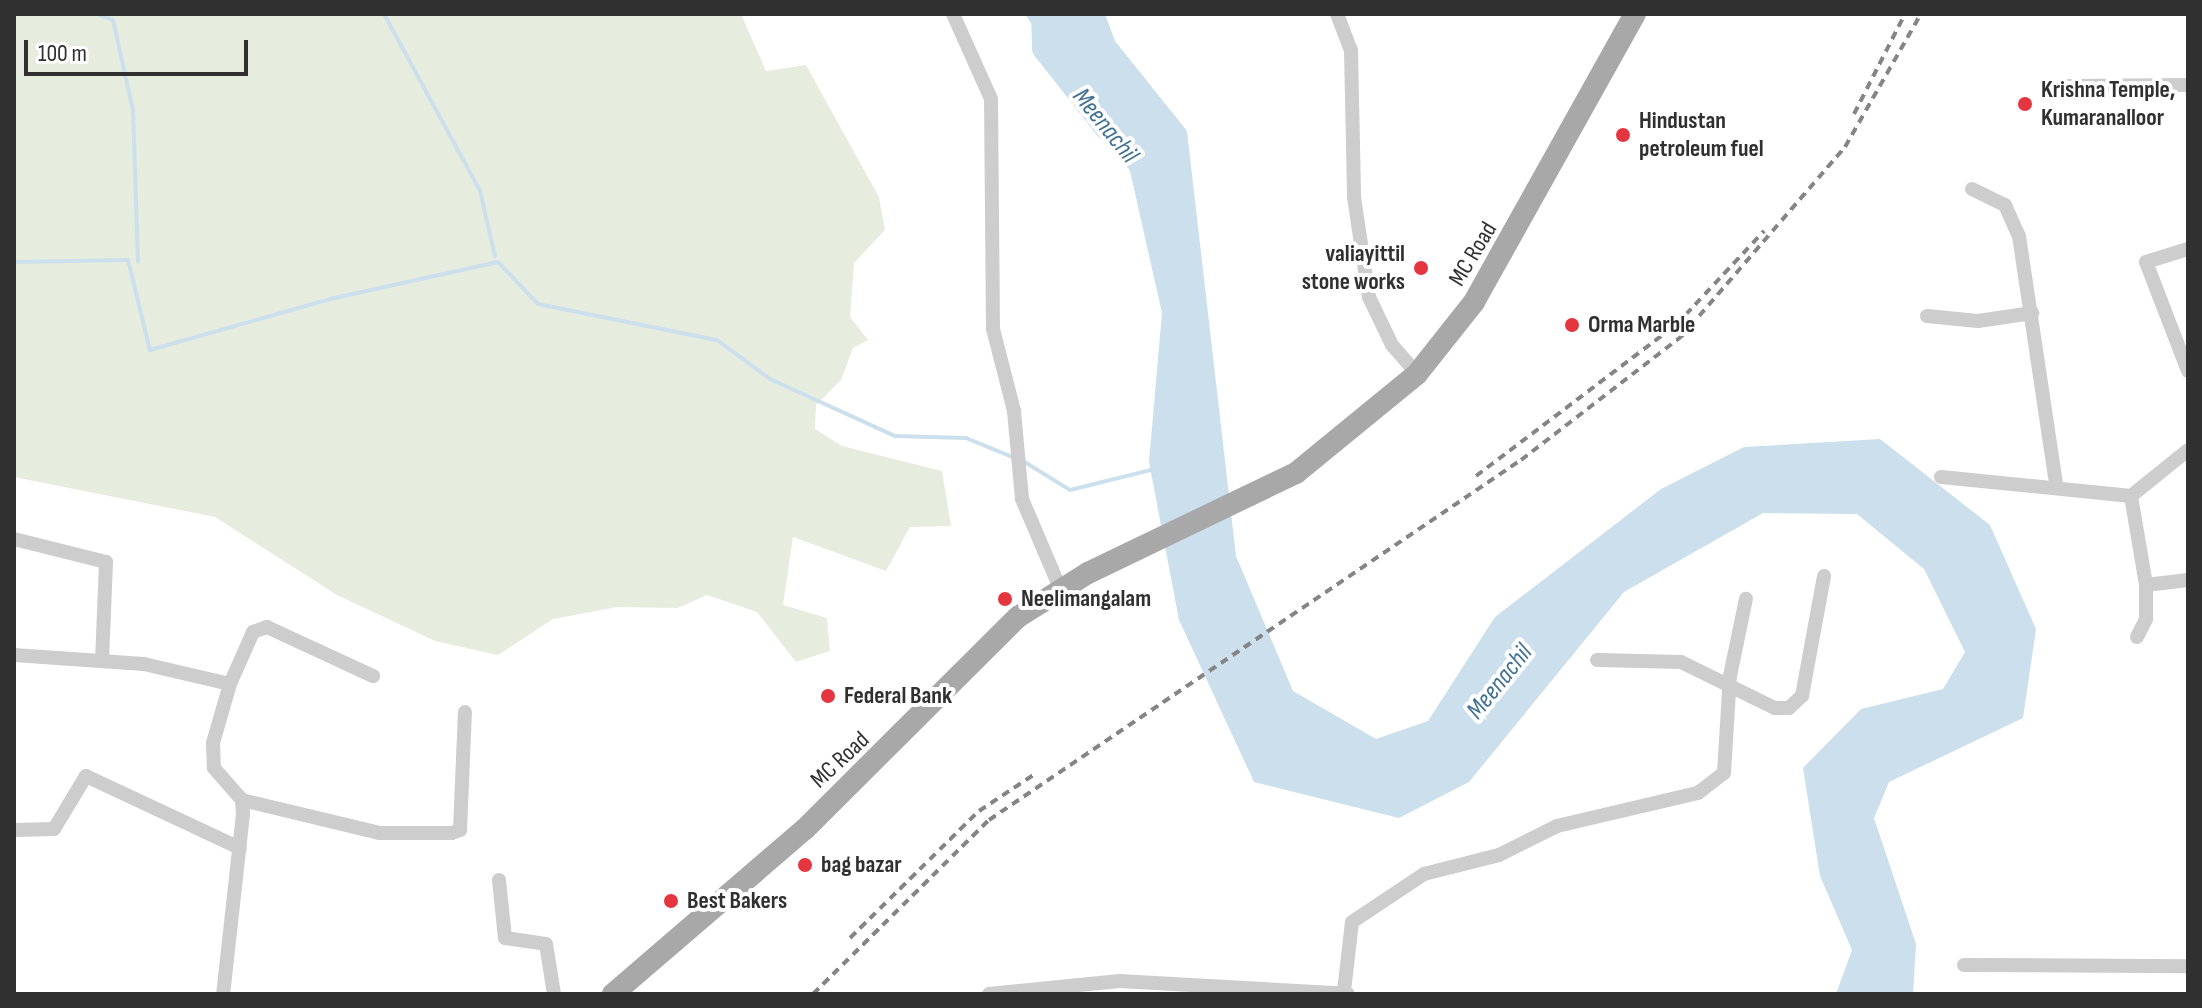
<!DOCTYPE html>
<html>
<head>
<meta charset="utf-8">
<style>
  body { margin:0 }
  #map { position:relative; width:2202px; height:1008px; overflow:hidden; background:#fff; font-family:"Sofia Sans Condensed",sans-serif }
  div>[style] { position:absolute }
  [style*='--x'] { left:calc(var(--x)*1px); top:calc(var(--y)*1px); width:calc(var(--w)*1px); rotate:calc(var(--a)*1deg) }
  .green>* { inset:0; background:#e6eddf }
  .water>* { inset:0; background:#cbdfec }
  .stream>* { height:4px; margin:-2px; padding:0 2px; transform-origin:2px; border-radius:2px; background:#cbdfec }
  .river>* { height:26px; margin:-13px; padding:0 13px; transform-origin:13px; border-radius:13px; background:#cbdfec }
  .street>* { height:14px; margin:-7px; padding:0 7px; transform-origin:7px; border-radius:7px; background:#cdcdcd }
  .primary>* { height:22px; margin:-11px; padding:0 11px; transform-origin:11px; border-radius:11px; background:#a8a8a8 }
  .rail>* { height:4px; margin-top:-2px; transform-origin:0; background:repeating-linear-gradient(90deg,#858585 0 8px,transparent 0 14px) }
  .dots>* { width:22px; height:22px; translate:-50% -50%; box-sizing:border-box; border:4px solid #fff; border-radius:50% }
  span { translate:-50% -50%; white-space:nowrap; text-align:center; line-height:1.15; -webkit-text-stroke:8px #fff; paint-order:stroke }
  .poi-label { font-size:24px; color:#303030; font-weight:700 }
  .left { translate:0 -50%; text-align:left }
  .right { translate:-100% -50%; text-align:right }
  .street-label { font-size:24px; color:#303030 }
  .water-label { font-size:26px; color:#3e7092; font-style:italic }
  .frame { position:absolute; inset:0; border:16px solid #303030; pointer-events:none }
  .scale { position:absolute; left:24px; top:40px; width:224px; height:36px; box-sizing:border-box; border:4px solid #303030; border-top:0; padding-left:10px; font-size:24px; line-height:28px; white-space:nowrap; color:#303030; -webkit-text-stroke:6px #fff; paint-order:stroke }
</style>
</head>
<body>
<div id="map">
  <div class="green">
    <div style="clip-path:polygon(14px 14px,741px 14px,766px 71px,806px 65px,879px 197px,885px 230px,854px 263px,850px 317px,868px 340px,853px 348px,841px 380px,816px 405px,815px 429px,842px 446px,942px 471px,951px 526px,910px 527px,886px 571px,793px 537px,783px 605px,827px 618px,830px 651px,796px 662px,757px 612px,707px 595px,678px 608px,618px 607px,553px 619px,498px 655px,435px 641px,337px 595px,215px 517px,14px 477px)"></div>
  </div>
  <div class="water">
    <div style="clip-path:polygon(1025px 14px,1105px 14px,1115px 41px,1187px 131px,1236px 556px,1293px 691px,1376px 739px,1428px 721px,1495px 617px,1661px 489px,1744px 447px,1880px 439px,1990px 525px,2036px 629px,2023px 718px,1889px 782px,1874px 818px,1916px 944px,1913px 994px,1836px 994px,1852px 950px,1820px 876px,1803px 768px,1861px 709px,1943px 689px,1965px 652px,1924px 569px,1857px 514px,1763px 513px,1624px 592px,1469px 782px,1399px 818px,1254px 782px,1179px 620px,1149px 462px,1162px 313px,1130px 171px)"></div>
  </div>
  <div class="stream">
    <div style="--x:97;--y:14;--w:17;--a:21"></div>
    <div style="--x:113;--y:20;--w:92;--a:77.5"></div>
    <div style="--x:133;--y:110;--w:152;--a:88.1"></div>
    <div style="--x:384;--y:14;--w:201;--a:61.5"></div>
    <div style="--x:480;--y:191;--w:67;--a:77"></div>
    <div style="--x:14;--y:262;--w:114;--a:-1"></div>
    <div style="--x:128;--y:260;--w:93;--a:76.3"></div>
    <div style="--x:150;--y:350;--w:187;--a:-15.8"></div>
    <div style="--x:330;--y:299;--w:172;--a:-12.4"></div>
    <div style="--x:498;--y:262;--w:58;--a:46.4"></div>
    <div style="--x:538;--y:304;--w:183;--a:11.4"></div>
    <div style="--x:717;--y:340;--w:66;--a:36.3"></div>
    <div style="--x:770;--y:379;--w:137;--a:24.5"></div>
    <div style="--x:895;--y:436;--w:71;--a:1.6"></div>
    <div style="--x:966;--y:438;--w:53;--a:22.2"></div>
    <div style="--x:1023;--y:461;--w:55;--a:31.7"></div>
    <div style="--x:1070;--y:490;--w:88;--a:-13.9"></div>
  </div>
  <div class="river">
    <div style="--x:1044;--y:14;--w:34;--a:88"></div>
    <div style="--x:1045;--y:48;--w:102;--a:51.8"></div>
  </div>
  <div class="street">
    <div style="--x:953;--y:14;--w:93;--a:65.9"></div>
    <div style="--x:991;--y:99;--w:230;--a:89.5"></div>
    <div style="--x:993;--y:329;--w:85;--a:75.6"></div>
    <div style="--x:1014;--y:411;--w:88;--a:84.8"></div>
    <div style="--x:1022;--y:499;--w:97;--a:66.9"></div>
    <div style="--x:1337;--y:14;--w:39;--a:69"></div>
    <div style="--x:1351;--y:50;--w:147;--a:88.8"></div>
    <div style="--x:1354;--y:197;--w:101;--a:81.5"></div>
    <div style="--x:1369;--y:297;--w:53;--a:64.4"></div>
    <div style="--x:1392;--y:345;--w:38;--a:49"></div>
    <div style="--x:2068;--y:86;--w:120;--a:-0.5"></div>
    <div style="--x:1972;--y:189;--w:37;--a:26"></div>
    <div style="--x:2005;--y:205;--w:34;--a:66"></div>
    <div style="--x:2019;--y:236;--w:252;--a:81.5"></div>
    <div style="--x:2188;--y:249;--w:44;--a:162.8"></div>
    <div style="--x:2146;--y:262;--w:117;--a:68.9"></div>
    <div style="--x:1927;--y:316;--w:51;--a:5.6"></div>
    <div style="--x:1978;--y:321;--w:55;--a:-8.4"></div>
    <div style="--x:1941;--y:477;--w:191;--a:5.7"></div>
    <div style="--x:2131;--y:496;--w:90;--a:80.4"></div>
    <div style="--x:2131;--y:496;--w:73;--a:-38.9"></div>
    <div style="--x:14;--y:539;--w:95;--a:14"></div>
    <div style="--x:106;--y:562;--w:98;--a:92.3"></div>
    <div style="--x:2137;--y:637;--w:20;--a:-63"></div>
    <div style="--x:2146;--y:619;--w:34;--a:-90"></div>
    <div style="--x:2146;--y:585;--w:42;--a:-6.8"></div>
    <div style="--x:14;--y:655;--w:130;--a:4"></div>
    <div style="--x:144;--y:664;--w:88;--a:13.1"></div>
    <div style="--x:230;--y:684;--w:61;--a:106.1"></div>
    <div style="--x:213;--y:743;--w:25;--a:88"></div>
    <div style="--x:214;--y:768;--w:43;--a:48.8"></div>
    <div style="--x:242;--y:800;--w:14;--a:86"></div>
    <div style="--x:243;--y:814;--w:181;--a:96.3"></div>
    <div style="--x:1597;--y:660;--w:84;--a:1.4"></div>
    <div style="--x:1681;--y:662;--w:105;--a:26.1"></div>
    <div style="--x:1775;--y:708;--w:14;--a:0"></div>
    <div style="--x:1789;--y:708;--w:18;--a:-43"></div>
    <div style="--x:1802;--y:696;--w:122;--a:-79.6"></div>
    <div style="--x:230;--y:684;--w:57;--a:-66.1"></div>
    <div style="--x:253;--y:632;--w:15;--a:-20"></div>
    <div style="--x:267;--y:627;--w:117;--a:24.8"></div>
    <div style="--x:242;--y:800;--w:141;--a:13.5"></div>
    <div style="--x:379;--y:833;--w:73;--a:0"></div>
    <div style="--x:452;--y:833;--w:9;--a:-21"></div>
    <div style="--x:460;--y:830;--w:118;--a:-87.6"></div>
    <div style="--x:14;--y:830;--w:40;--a:-1.4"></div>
    <div style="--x:54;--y:829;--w:62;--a:-58.9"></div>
    <div style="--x:86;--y:776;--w:170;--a:25.1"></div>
    <div style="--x:499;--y:880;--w:58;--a:84.1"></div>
    <div style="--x:505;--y:938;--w:41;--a:8.3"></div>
    <div style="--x:546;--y:944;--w:51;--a:80.9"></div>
    <div style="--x:1964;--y:965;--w:224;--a:0.3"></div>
    <div style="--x:1344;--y:991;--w:69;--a:-83.4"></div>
    <div style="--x:1352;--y:922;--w:87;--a:-33.7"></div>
    <div style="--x:1424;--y:874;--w:77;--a:-14.2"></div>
    <div style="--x:1499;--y:855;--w:65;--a:-26.6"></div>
    <div style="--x:1557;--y:826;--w:145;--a:-13.2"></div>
    <div style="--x:1698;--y:793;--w:33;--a:-38"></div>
    <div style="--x:1724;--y:773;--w:97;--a:-86.5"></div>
    <div style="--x:1730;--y:676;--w:79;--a:-78.3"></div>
    <div style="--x:989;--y:994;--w:131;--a:-5.7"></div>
    <div style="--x:1119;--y:981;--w:229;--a:3.2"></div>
  </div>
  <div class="primary">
    <div style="--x:613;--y:994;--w:253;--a:-40.7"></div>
    <div style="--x:805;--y:829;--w:301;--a:-44.9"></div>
    <div style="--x:1018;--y:617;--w:83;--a:-32.2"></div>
    <div style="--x:1088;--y:573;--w:231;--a:-25.7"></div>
    <div style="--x:1296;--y:473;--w:156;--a:-39.3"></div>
    <div style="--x:1417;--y:374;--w:92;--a:-51.6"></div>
    <div style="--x:1474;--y:302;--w:330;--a:-60.8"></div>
  </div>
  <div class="rail">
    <div style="--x:1854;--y:114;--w:112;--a:-63"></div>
    <div style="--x:1476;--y:476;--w:251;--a:-37.1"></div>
    <div style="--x:1676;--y:325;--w:129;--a:-46.9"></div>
    <div style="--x:850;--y:938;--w:181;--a:-44.6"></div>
    <div style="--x:979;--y:811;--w:67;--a:-33.5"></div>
    <div style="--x:813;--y:994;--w:247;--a:-44.7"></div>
    <div style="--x:989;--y:820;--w:642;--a:-34.09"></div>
    <div style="--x:1521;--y:460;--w:202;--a:-37.6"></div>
    <div style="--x:1681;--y:337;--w:251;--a:-49.2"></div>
    <div style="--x:1845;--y:147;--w:153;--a:-60.3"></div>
  </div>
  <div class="dots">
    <div style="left:2025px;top:104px;background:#e4363e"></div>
    <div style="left:1623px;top:135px;background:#e4363e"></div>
    <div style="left:1421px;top:268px;background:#e4363e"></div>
    <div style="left:1572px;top:325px;background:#e4363e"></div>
    <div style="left:1005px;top:599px;background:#e4363e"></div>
    <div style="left:828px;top:696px;background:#e4363e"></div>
    <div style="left:805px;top:865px;background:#e4363e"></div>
    <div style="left:671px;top:901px;background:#e4363e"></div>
  </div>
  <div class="poi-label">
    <span class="left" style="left:2041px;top:104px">Krishna Temple,<br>Kumaranalloor</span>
    <span class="left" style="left:1639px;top:135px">Hindustan<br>petroleum fuel</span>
    <span class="right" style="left:1405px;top:268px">valiayittil<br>stone works</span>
    <span class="left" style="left:1588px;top:325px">Orma Marble</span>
    <span class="left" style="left:1021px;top:599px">Neelimangalam</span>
    <span class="left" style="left:844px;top:696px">Federal Bank</span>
    <span class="left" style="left:821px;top:865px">bag bazar</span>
    <span class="left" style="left:687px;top:901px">Best Bakers</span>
  </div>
  <div class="street-label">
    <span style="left:1473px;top:254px;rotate:-59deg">MC Road</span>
    <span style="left:840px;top:760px;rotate:-43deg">MC Road</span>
  </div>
  <div class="water-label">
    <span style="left:1105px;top:126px;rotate:51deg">Meenachil</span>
    <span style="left:1500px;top:682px;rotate:-51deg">Meenachil</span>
  </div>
  <div class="frame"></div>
  <div class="scale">100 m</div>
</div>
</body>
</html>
